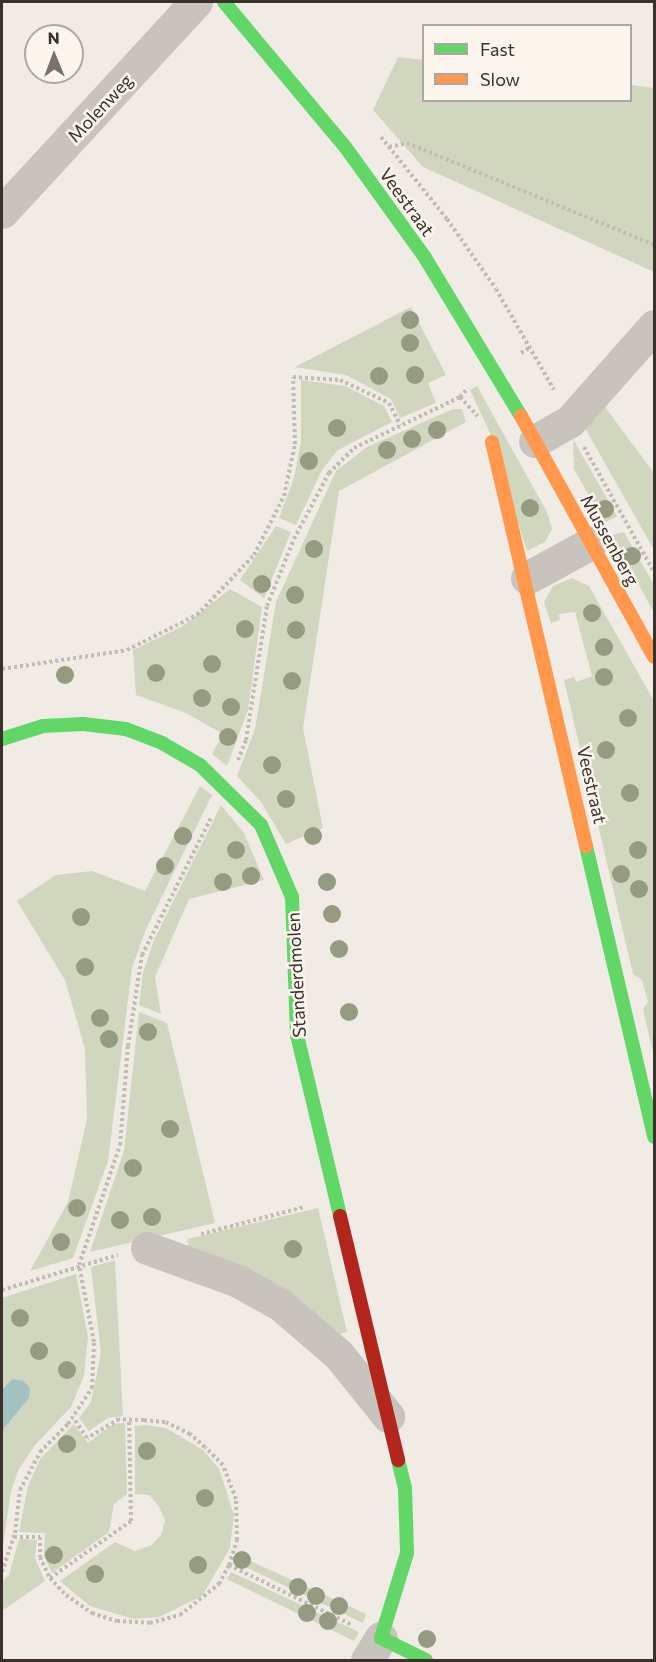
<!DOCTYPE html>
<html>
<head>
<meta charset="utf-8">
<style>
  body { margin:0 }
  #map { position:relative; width:656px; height:1662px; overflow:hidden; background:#f0ebe5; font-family:Commissioner,sans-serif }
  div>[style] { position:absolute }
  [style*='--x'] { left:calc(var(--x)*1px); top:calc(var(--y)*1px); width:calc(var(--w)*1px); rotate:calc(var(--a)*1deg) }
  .green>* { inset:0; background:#d1d6bf }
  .water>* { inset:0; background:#a1c2c1 }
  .path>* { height:4px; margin-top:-2px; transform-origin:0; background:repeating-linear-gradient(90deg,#c2bbb6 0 3px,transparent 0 6px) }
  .street>* { height:33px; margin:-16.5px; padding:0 16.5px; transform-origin:16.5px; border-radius:16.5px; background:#c9c3be }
  .fast>* { height:14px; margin:-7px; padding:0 7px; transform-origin:7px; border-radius:7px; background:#63d668 }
  .slow>* { height:14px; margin:-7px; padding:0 7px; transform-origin:7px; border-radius:7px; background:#ff974d }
  .jam>* { height:14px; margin:-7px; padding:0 7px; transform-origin:7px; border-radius:7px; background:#b3261e }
  .trees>* { width:18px; height:18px; margin:-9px; border-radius:50%; background:#959b80 }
  span { translate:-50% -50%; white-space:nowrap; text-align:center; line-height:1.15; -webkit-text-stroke:5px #fbf5ee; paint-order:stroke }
  .street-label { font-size:18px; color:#3b302b }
  .frame { position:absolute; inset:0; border:3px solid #3b302b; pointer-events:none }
  .legend { position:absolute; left:422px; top:24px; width:210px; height:78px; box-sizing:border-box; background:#fbf5ee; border:2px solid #aea6a0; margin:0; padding:8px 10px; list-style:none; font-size:18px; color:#3b302b }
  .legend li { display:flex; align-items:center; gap:12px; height:30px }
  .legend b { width:30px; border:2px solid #aea6a0 }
  .north { position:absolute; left:24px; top:24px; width:60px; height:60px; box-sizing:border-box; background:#fbf5ee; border:2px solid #aea6a0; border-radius:50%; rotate:359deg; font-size:16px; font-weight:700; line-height:24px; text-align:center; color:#3b302b }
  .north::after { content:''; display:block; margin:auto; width:21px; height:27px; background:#7a716c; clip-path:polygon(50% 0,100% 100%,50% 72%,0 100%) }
</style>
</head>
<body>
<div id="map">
  <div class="green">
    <div style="clip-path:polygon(398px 57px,423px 60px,424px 100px,630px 100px,631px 85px,654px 88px,654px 272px,423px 167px,373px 110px)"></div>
    <div style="clip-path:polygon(411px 307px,446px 375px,428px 383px,436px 403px,400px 418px,391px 399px,346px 375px,295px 367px)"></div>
    <div style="clip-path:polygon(301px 380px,345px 386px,384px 406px,392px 422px,338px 450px,322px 470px,296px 525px,279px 518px,294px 478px,301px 442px)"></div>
    <div style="clip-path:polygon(477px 386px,547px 512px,552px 529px,545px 542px,527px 551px,490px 433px,470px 390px)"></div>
    <div style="clip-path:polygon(602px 403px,654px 473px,654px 550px,584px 426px)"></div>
    <div style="clip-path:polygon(453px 409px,462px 409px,466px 422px,339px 491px,303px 728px,323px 828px,286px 844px,261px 802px,237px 776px,255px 729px,276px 602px,336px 471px,367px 447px)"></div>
    <div style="clip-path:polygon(573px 439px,617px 516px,604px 523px,574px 469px)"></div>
    <div style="clip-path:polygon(276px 526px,291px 532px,264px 598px,240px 580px)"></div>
    <div style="clip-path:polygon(624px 532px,654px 585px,654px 613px,612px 535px)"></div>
    <div style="clip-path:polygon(572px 578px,589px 586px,654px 701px,654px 1057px,643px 1009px,648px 1002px,642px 980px,633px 974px,564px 680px,574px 677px,576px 682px,592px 676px,575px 612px,559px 614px,560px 620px,551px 623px,544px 602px,553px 586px)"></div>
    <div style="clip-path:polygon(230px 589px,262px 607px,248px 710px,227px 766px,212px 754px,223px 734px,186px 713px,136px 695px,133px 650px,183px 626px)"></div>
    <div style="clip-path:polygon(200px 786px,212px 795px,146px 929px,132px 968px,108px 1161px,73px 1258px,30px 1271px,68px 1202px,87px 1119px,85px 1049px,65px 980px,17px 901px,56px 875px,92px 871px,145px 891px)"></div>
    <div style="clip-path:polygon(221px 805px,244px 833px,264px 880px,189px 899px,155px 977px,161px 1014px,139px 1005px,143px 973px,154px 940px)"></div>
    <div style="clip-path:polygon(139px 1012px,167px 1023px,215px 1223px,90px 1252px,124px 1151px)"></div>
    <div style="clip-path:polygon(318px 1208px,347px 1332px,336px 1335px,190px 1253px,187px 1239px)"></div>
    <div style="clip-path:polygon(115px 1260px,123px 1416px,108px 1418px,89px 1431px,79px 1418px,91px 1402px,101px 1353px,91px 1267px)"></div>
    <div style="clip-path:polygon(76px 1274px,88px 1337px,84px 1376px,71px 1407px,35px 1445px,19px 1469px,11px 1491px,2px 1553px,2px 1431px,29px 1398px,5px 1385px,2px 1389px,2px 1298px)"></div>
    <div style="clip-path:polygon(125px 1423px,127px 1494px,114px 1504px,109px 1532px,52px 1573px,44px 1556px,45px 1533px,19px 1532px,28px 1486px,40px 1459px,74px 1424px,88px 1443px,113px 1424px)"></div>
    <div style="clip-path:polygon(145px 1425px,166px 1428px,203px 1450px,219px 1469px,234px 1515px,230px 1548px,202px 1596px,159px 1617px,134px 1619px,90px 1606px,60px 1581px,115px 1542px,135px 1551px,152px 1545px,161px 1535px,165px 1521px,159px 1506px,149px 1495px,135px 1494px,135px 1426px)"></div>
    <div style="clip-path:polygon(19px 1539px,37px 1540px,35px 1558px,45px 1581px,2px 1611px,2px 1581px,9px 1575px)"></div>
    <div style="clip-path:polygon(238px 1555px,366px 1614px,363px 1623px,235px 1562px)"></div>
    <div style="clip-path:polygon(231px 1572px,359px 1632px,354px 1641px,227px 1579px)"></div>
  </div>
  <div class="water">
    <div style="clip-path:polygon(13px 1379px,23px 1381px,30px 1388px,29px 1398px,2px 1431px,2px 1389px)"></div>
  </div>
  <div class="path">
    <div style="--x:381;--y:137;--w:105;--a:51.2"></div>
    <div style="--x:447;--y:219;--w:85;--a:55"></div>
    <div style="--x:496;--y:289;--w:116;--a:60.1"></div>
    <div style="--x:389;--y:147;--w:18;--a:-13"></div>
    <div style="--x:407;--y:143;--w:267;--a:22.4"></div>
    <div style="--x:521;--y:353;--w:12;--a:-31"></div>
    <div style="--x:460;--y:397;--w:26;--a:47"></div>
    <div style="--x:584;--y:447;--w:143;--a:60.8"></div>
    <div style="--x:2;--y:669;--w:126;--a:-8.6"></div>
    <div style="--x:127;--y:650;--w:78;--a:-26.6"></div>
    <div style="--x:197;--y:615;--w:83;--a:-46.5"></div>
    <div style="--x:254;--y:555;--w:66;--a:-63"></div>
    <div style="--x:284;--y:496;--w:53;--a:-78.1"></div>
    <div style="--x:295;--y:444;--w:67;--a:-91.7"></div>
    <div style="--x:293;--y:377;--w:47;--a:3.7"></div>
    <div style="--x:340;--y:380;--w:54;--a:25.1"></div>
    <div style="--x:389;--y:403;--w:25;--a:63"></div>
    <div style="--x:238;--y:760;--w:22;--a:-68"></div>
    <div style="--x:246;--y:740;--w:136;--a:-81.1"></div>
    <div style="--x:267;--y:606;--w:72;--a:-68.1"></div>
    <div style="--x:294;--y:539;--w:75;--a:-62.1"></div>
    <div style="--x:329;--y:473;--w:35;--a:-45"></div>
    <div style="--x:354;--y:448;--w:118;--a:-25.7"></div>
    <div style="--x:460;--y:397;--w:12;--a:-48"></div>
    <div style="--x:201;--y:1234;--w:106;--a:-14.7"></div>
    <div style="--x:2;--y:1290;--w:121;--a:-16.8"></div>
    <div style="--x:14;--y:1537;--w:26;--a:0"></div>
    <div style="--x:40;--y:1537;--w:20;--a:90"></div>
    <div style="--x:40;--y:1557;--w:23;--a:65"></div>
    <div style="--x:50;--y:1578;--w:23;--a:47"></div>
    <div style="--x:66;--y:1595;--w:32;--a:35"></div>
    <div style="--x:92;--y:1613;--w:26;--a:18"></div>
    <div style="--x:117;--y:1621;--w:33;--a:3"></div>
    <div style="--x:150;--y:1623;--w:31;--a:-15"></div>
    <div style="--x:180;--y:1615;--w:50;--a:-38.5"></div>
    <div style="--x:219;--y:1584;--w:21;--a:-62"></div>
    <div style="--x:229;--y:1565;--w:26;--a:-72"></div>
    <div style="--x:237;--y:1540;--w:41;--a:-91.4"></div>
    <div style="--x:236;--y:1499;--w:36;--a:-111"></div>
    <div style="--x:223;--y:1465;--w:25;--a:-135"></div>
    <div style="--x:205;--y:1447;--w:20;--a:-139"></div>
    <div style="--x:190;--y:1434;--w:28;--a:-154"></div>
    <div style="--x:165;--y:1422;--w:21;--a:-175"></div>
    <div style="--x:144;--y:1420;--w:25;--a:-178"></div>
    <div style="--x:119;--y:1419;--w:37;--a:149"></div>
    <div style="--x:87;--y:1438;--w:25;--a:-124"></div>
    <div style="--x:229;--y:1565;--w:137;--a:26"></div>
    <div style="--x:2;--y:1572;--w:41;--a:-71.6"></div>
    <div style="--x:15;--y:1533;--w:43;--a:-83.4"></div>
    <div style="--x:20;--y:1490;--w:43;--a:-62.2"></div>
    <div style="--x:40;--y:1452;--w:40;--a:-45"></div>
    <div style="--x:68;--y:1424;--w:43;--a:-56.3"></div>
    <div style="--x:92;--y:1388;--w:46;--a:-87.5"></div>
    <div style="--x:94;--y:1342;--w:78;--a:-101"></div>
    <div style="--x:79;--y:1265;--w:127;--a:-71.1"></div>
    <div style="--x:120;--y:1145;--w:99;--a:-85.4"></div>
    <div style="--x:128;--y:1046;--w:92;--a:-81.3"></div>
    <div style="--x:142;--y:955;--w:153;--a:-63.3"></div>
    <div style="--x:50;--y:1578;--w:99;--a:-35.1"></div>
    <div style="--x:131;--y:1521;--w:101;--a:-91.1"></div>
  </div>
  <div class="street">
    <div style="--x:2;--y:212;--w:286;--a:-47.3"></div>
    <div style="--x:535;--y:441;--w:40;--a:-29.7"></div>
    <div style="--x:570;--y:421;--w:127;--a:-48.5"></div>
    <div style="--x:527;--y:578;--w:73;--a:-28.7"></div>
    <div style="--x:147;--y:1248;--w:97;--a:19.9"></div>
    <div style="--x:238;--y:1281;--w:49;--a:29.2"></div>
    <div style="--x:281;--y:1305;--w:75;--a:40.7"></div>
    <div style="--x:338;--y:1354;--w:80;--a:51.1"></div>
    <div style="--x:367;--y:1660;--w:26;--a:-58"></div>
  </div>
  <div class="fast">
    <div style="--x:224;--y:2;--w:190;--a:50.1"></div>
    <div style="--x:346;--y:148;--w:133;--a:54.2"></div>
    <div style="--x:424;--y:256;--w:187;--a:58.8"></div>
    <div style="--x:2;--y:739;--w:43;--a:-17.6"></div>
    <div style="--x:43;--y:726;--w:40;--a:-2.9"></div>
    <div style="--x:83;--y:724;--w:43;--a:6.6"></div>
    <div style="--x:126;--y:729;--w:39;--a:21"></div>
    <div style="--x:162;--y:743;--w:44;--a:30.1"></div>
    <div style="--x:200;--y:765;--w:86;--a:44.5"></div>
    <div style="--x:261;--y:825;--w:78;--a:66.7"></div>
    <div style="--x:292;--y:897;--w:138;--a:87.9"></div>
    <div style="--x:297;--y:1035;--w:186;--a:76.6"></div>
    <div style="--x:586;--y:846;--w:299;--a:76.8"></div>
    <div style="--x:398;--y:1460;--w:29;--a:76"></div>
    <div style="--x:405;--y:1488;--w:65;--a:88.2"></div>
    <div style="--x:407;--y:1553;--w:89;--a:107"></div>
    <div style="--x:381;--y:1638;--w:50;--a:26.1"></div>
  </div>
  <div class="slow">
    <div style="--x:521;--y:416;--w:275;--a:61.1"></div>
    <div style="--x:492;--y:442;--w:415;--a:76.9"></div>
  </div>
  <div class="jam">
    <div style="--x:340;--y:1216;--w:251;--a:76.6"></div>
  </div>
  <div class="trees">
    <div style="left:410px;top:320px"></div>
    <div style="left:410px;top:343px"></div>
    <div style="left:415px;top:375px"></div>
    <div style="left:379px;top:376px"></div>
    <div style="left:337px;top:428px"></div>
    <div style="left:437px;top:430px"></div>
    <div style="left:412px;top:439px"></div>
    <div style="left:387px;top:450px"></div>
    <div style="left:309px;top:461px"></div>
    <div style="left:530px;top:508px"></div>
    <div style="left:605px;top:509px"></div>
    <div style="left:314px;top:549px"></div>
    <div style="left:632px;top:556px"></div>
    <div style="left:262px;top:584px"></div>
    <div style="left:295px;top:595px"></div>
    <div style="left:592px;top:613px"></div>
    <div style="left:245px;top:629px"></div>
    <div style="left:296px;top:630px"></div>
    <div style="left:604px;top:647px"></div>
    <div style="left:212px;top:664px"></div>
    <div style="left:156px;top:673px"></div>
    <div style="left:65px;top:675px"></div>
    <div style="left:604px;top:677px"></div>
    <div style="left:292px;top:681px"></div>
    <div style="left:202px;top:698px"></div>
    <div style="left:231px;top:707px"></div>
    <div style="left:628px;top:718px"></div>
    <div style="left:228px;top:737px"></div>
    <div style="left:606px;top:750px"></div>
    <div style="left:272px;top:765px"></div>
    <div style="left:630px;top:793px"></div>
    <div style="left:286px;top:799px"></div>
    <div style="left:183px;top:836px"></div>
    <div style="left:313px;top:836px"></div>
    <div style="left:236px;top:850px"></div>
    <div style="left:638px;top:850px"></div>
    <div style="left:165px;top:866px"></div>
    <div style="left:621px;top:874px"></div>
    <div style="left:251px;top:876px"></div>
    <div style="left:223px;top:882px"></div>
    <div style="left:327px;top:882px"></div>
    <div style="left:639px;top:889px"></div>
    <div style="left:332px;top:914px"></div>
    <div style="left:81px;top:917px"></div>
    <div style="left:339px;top:949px"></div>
    <div style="left:85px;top:967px"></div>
    <div style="left:349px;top:1012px"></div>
    <div style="left:100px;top:1018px"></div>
    <div style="left:148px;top:1032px"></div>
    <div style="left:109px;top:1039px"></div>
    <div style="left:170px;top:1129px"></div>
    <div style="left:133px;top:1168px"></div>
    <div style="left:77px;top:1208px"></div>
    <div style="left:152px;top:1217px"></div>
    <div style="left:120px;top:1220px"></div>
    <div style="left:61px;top:1242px"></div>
    <div style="left:293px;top:1249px"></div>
    <div style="left:20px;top:1318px"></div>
    <div style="left:39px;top:1351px"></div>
    <div style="left:67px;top:1370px"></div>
    <div style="left:67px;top:1444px"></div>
    <div style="left:147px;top:1451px"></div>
    <div style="left:205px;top:1498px"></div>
    <div style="left:54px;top:1555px"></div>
    <div style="left:242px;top:1560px"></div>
    <div style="left:198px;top:1565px"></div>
    <div style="left:95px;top:1574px"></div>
    <div style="left:298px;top:1587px"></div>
    <div style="left:316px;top:1596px"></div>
    <div style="left:339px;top:1606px"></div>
    <div style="left:307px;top:1613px"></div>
    <div style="left:328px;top:1621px"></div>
    <div style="left:427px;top:1639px"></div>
  </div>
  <div class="street-label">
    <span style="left:100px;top:108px;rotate:-47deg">Molenweg</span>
    <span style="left:407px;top:202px;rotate:54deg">Veestraat</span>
    <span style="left:610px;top:540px;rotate:61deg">Mussenberg</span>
    <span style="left:592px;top:785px;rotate:77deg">Veestraat</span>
    <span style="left:296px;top:975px;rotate:-93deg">Standerdmolen</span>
  </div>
  <div class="frame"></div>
  <ul class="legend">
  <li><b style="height:8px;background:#63d668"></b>Fast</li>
  <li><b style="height:8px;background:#ff974d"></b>Slow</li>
  </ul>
  <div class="north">N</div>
</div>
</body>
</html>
